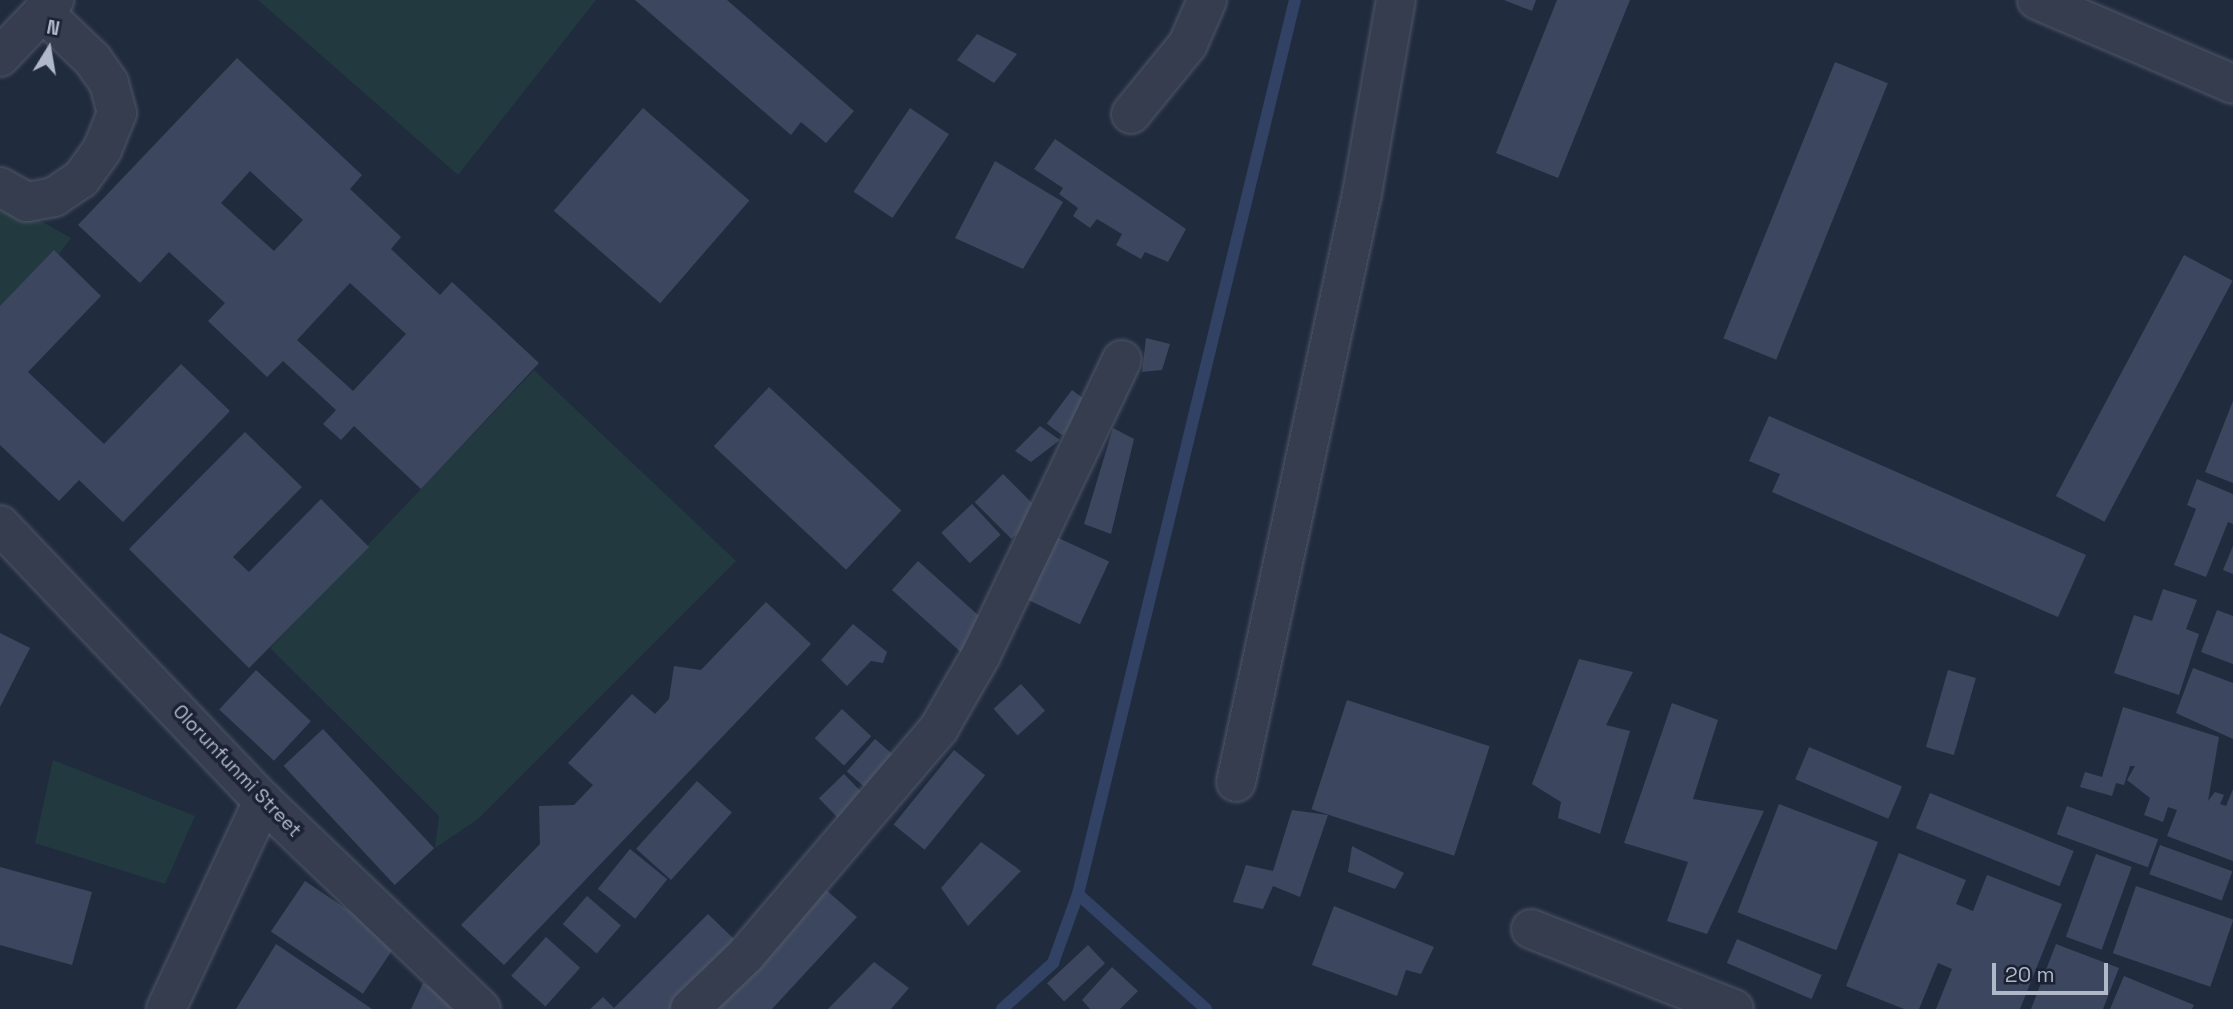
<!DOCTYPE html>
<html>
<head>
<meta charset="utf-8">
<style>
  body { margin:0 }
  #map { position:relative; width:2233px; height:1009px; overflow:hidden; background:#202b3e; font-family:"Space Grotesk",sans-serif }
  div>[style] { position:absolute }
  [style*='--x'] { left:calc(var(--x)*1px); top:calc(var(--y)*1px); width:calc(var(--w)*1px); rotate:calc(var(--a)*1deg) }
  .green>* { inset:0; background:#223a3f }
  .stream>* { height:12px; margin:-6px; padding:0 6px; transform-origin:6px; border-radius:6px; background:#314265 }
  .building>* { inset:0; background:#3c475f; transform-origin:0 0 }
  .roads { filter:drop-shadow(0 0 2px #505869) drop-shadow(0 0 2px #505869) }
  .minor>* { height:38px; margin:-19px; padding:0 19px; transform-origin:19px; border-radius:19px; background:#353d4e }
  span { translate:-50% -50%; white-space:nowrap; text-align:center; line-height:1.15; -webkit-text-stroke:7px #1a2233; paint-order:stroke }
  .street-label { font-size:19px; color:#b0b8ca }
  .north { position:absolute; left:14px; top:14px; width:70px; height:70px; -webkit-text-stroke:5px #1a2233; paint-order:stroke; rotate:11deg; font-size:19px; font-weight:700; line-height:28px; text-align:center; color:#b0b8ca }
  .north::after { content:''; display:block; margin:auto; width:24px; height:32px; background:#b0b8ca; clip-path:polygon(50% 0,100% 100%,50% 72%,0 100%) }
  .scale { position:absolute; left:1992px; top:963px; width:116px; height:32px; box-sizing:border-box; border:4px solid #b0b8ca; border-top:0; padding-left:9px; font-size:21px; line-height:24px; white-space:nowrap; color:#b0b8ca; -webkit-text-stroke:5px #1a2233; paint-order:stroke }
</style>
</head>
<body>
<div id="map">
  <div class="green">
    <div style="clip-path:polygon(258px 0,596px 0,458px 175px)"></div>
    <div style="clip-path:polygon(0 198px,71px 238px,0 333px)"></div>
    <div style="clip-path:polygon(534px 370px,736px 561px,478px 819px,435px 848px,439px 816px,270px 648px)"></div>
    <div style="clip-path:polygon(53px 760px,195px 816px,165px 884px,35px 843px)"></div>
  </div>
  <div class="stream">
    <div style="--x:1002;--y:1009;--w:69;--a:-42"></div>
    <div style="--x:1053;--y:963;--w:73;--a:-70.1"></div>
    <div style="--x:1206;--y:1009;--w:172;--a:-138.1"></div>
    <div style="--x:1078;--y:894;--w:920;--a:-76.36"></div>
  </div>
  <div class="building">
    <div style="clip-path:polygon(635px 0,727px 0,854px 111px,826px 143px,801px 122px,791px 135px)"></div>
    <div style="clip-path:polygon(1504px 0,1536px 0,1532px 11px)"></div>
    <div style="clip-path:polygon(1557px 0,1630px 0,1558px 178px,1496px 153px)"></div>
    <div style="clip-path:polygon(977px 34px,1017px 54px,994px 83px,957px 60px)"></div>
    <div style="clip-path:polygon(evenodd,237px 58px,362px 175px,350px 189px,401px 237px,391px 249px,440px 295px,452px 282px,539px 363px,421px 489px,354px 426px,341px 440px,323px 424px,336px 410px,283px 361px,267px 377px,208px 321px,225px 303px,169px 252px,140px 283px,78px 225px,237px 58px,250px 171px,303px 220px,274px 251px,221px 203px,250px 171px,237px 58px,350px 283px,406px 334px,353px 391px,297px 340px,350px 283px)"></div>
    <div style="left:1835px;top:62px;width:57px;height:298px;rotate:22deg"></div>
    <div style="left:643px;top:108px;width:141px;height:136px;rotate:41deg"></div>
    <div style="left:910px;top:108px;width:47px;height:101px;rotate:34deg"></div>
    <div style="clip-path:polygon(1055px 139px,1186px 229px,1168px 262px,1145px 252px,1141px 259px,1116px 245px,1122px 234px,1097px 219px,1090px 228px,1073px 216px,1078px 208px,1059px 194px,1063px 188px,1034px 169px)"></div>
    <div style="clip-path:polygon(995px 161px,1063px 202px,1023px 269px,955px 238px)"></div>
    <div style="clip-path:polygon(54px 250px,101px 296px,28px 372px,104px 444px,181px 364px,230px 411px,123px 522px,79px 480px,59px 501px,0 445px,0 306px)"></div>
    <div style="left:2184px;top:255px;width:55px;height:273px;rotate:28deg"></div>
    <div style="clip-path:polygon(1146px 338px,1170px 344px,1162px 370px,1142px 372px)"></div>
    <div style="left:769px;top:387px;width:181px;height:81px;rotate:43deg"></div>
    <div style="left:1072px;top:390px;width:20px;height:42px;rotate:37deg"></div>
    <div style="clip-path:polygon(2233px 401px,2233px 483px,2205px 472px)"></div>
    <div style="clip-path:polygon(1769px 416px,2086px 555px,2058px 617px,1772px 492px,1780px 474px,1749px 461px)"></div>
    <div style="clip-path:polygon(1040px 426px,1060px 440px,1031px 462px,1015px 451px)"></div>
    <div style="clip-path:polygon(1113px 428px,1134px 439px,1111px 534px,1084px 524px)"></div>
    <div style="clip-path:polygon(245px 432px,302px 487px,233px 557px,249px 572px,321px 499px,369px 547px,249px 668px,129px 549px)"></div>
    <div style="left:1003px;top:474px;width:52px;height:40px;rotate:45deg"></div>
    <div style="clip-path:polygon(2197px 479px,2233px 494px,2233px 524px,2228px 522px,2206px 577px,2174px 565px,2196px 509px,2187px 505px)"></div>
    <div style="left:972px;top:504px;width:42px;height:42px;rotate:47deg"></div>
    <div style="left:1052px;top:535px;width:63px;height:69px;rotate:25deg"></div>
    <div style="clip-path:polygon(2233px 546px,2233px 574px,2223px 570px)"></div>
    <div style="left:918px;top:561px;width:93px;height:39px;rotate:42deg"></div>
    <div style="clip-path:polygon(2163px 589px,2197px 600px,2186px 629px,2199px 634px,2179px 695px,2114px 673px,2134px 615px,2152px 621px)"></div>
    <div style="clip-path:polygon(766px 602px,811px 644px,504px 965px,461px 925px,540px 844px,539px 806px,574px 805px,593px 785px,568px 763px,632px 694px,655px 714px,669px 699px,674px 666px,701px 670px)"></div>
    <div style="clip-path:polygon(2217px 610px,2233px 616px,2233px 664px,2201px 652px)"></div>
    <div style="clip-path:polygon(853px 624px,887px 652px,883px 663px,871px 661px,847px 686px,821px 660px)"></div>
    <div style="clip-path:polygon(0 633px,30px 648px,0 707px)"></div>
    <div style="clip-path:polygon(1579px 659px,1633px 672px,1606px 725px,1630px 731px,1600px 834px,1558px 818px,1561px 802px,1532px 784px)"></div>
    <div style="clip-path:polygon(2193px 668px,2233px 683px,2233px 739px,2176px 713px)"></div>
    <div style="left:256px;top:670px;width:75px;height:54px;rotate:43deg"></div>
    <div style="left:1948px;top:670px;width:29px;height:80px;rotate:16deg"></div>
    <div style="left:1021px;top:684px;width:36px;height:37px;rotate:48deg"></div>
    <div style="left:1347px;top:700px;width:150px;height:115px;rotate:18deg"></div>
    <div style="clip-path:polygon(1672px 703px,1718px 720px,1693px 799px,1764px 811px,1707px 934px,1667px 921px,1688px 862px,1624px 843px)"></div>
    <div style="clip-path:polygon(2123px 707px,2219px 737px,2208px 801px,2215px 792px,2224px 795px,2220px 804px,2226px 806px,2233px 789px,2233px 861px,2167px 836px,2177px 810px,2168px 807px,2163px 822px,2144px 815px,2150px 798px,2127px 780px,2135px 766px,2130px 766px,2124px 785px,2116px 783px,2112px 796px,2080px 787px,2085px 772px,2102px 777px)"></div>
    <div style="left:842px;top:709px;width:40px;height:40px;rotate:43deg"></div>
    <div style="left:323px;top:729px;width:163px;height:54px;rotate:47deg"></div>
    <div style="left:875px;top:739px;width:37px;height:43px;rotate:41deg"></div>
    <div style="left:1809px;top:747px;width:101px;height:35px;rotate:23deg"></div>
    <div style="left:954px;top:750px;width:40px;height:96px;rotate:39deg"></div>
    <div style="left:844px;top:774px;width:39px;height:35px;rotate:46deg"></div>
    <div style="left:697px;top:781px;width:47px;height:91px;rotate:42deg"></div>
    <div style="left:1930px;top:793px;width:155px;height:38px;rotate:22deg"></div>
    <div style="left:1779px;top:804px;width:106px;height:116px;rotate:21deg"></div>
    <div style="left:2067px;top:806px;width:97px;height:30px;rotate:20deg"></div>
    <div style="clip-path:polygon(1292px 810px,1328px 815px,1300px 897px,1273px 886px,1263px 909px,1233px 902px,1246px 865px,1273px 871px)"></div>
    <div style="clip-path:polygon(981px 842px,1021px 871px,968px 926px,941px 888px)"></div>
    <div style="left:2160px;top:845px;width:77px;height:31px;rotate:20deg"></div>
    <div style="clip-path:polygon(1352px 846px,1404px 873px,1395px 889px,1348px 872px)"></div>
    <div style="left:630px;top:849px;width:48px;height:51px;rotate:39deg"></div>
    <div style="clip-path:polygon(1899px 853px,1966px 880px,1956px 904px,1973px 911px,1987px 875px,2062px 904px,2020px 1009px,1936px 1009px,1952px 969px,1938px 963px,1919px 1009px,1904px 1009px,1846px 986px)"></div>
    <div style="left:2096px;top:854px;width:38px;height:88px;rotate:20deg"></div>
    <div style="clip-path:polygon(0 867px,92px 892px,72px 965px,0 945px)"></div>
    <div style="left:305px;top:881px;width:111px;height:61px;rotate:34deg"></div>
    <div style="left:2136px;top:886px;width:103px;height:71px;rotate:19deg"></div>
    <div style="clip-path:polygon(825px 889px,857px 917px,772px 1009px,714px 1009px)"></div>
    <div style="left:587px;top:896px;width:45px;height:37px;rotate:41deg"></div>
    <div style="clip-path:polygon(1334px 906px,1434px 947px,1421px 974px,1406px 970px,1397px 996px,1312px 965px)"></div>
    <div style="clip-path:polygon(708px 914px,734px 939px,672px 1009px,590px 1009px,603px 997px,614px 1008px)"></div>
    <div style="left:546px;top:937px;width:46px;height:52px;rotate:42deg"></div>
    <div style="left:1737px;top:939px;width:92px;height:26px;rotate:23deg"></div>
    <div style="clip-path:polygon(276px 944px,372px 1009px,236px 1009px)"></div>
    <div style="clip-path:polygon(2056px 944px,2119px 968px,2103px 1009px,2031px 1009px)"></div>
    <div style="left:1088px;top:945px;width:25px;height:56px;rotate:47deg"></div>
    <div style="clip-path:polygon(874px 962px,909px 988px,891px 1009px,828px 1009px)"></div>
    <div style="clip-path:polygon(1112px 967px,1138px 991px,1120px 1009px,1090px 1009px,1082px 1000px)"></div>
    <div style="clip-path:polygon(2124px 976px,2194px 1005px,2192px 1009px,2110px 1009px)"></div>
    <div style="clip-path:polygon(423px 983px,461px 1006px,465px 1009px,411px 1009px)"></div>
  </div>
  <div class="roads">
    <div class="minor">
      <div style="--x:2037;--y:0;--w:213;--a:23.2"></div>
      <div style="--x:0;--y:57;--w:79;--a:-46.5"></div>
      <div style="--x:1131;--y:114;--w:90;--a:-50.8"></div>
      <div style="--x:1188;--y:44;--w:48;--a:-66.6"></div>
      <div style="--x:0;--y:187;--w:31;--a:29"></div>
      <div style="--x:27;--y:202;--w:27;--a:-10"></div>
      <div style="--x:54;--y:197;--w:32;--a:-34"></div>
      <div style="--x:81;--y:179;--w:36;--a:-54"></div>
      <div style="--x:102;--y:150;--w:40;--a:-68"></div>
      <div style="--x:117;--y:113;--w:31;--a:-105"></div>
      <div style="--x:109;--y:83;--w:29;--a:-125"></div>
      <div style="--x:92;--y:59;--w:68;--a:-136.2"></div>
      <div style="--x:0;--y:525;--w:381;--a:46.4"></div>
      <div style="--x:263;--y:801;--w:301;--a:43.7"></div>
      <div style="--x:1236;--y:782;--w:601;--a:-77.91"></div>
      <div style="--x:1362;--y:194;--w:197;--a:-80.1"></div>
      <div style="--x:1531;--y:929;--w:218;--a:21.5"></div>
      <div style="--x:166;--y:1009;--w:230;--a:-65"></div>
      <div style="--x:690;--y:1009;--w:78;--a:-44"></div>
      <div style="--x:746;--y:955;--w:298;--a:-49.6"></div>
      <div style="--x:939;--y:728;--w:84;--a:-60.1"></div>
      <div style="--x:981;--y:655;--w:327;--a:-64.5"></div>
    </div>
  </div>
  <div class="street-label">
    <span style="left:237px;top:771px;rotate:46deg">Olorunfunmi Street</span>
  </div>
  <div class="north">N</div>
  <div class="scale">20 m</div>
</div>
</body>
</html>
